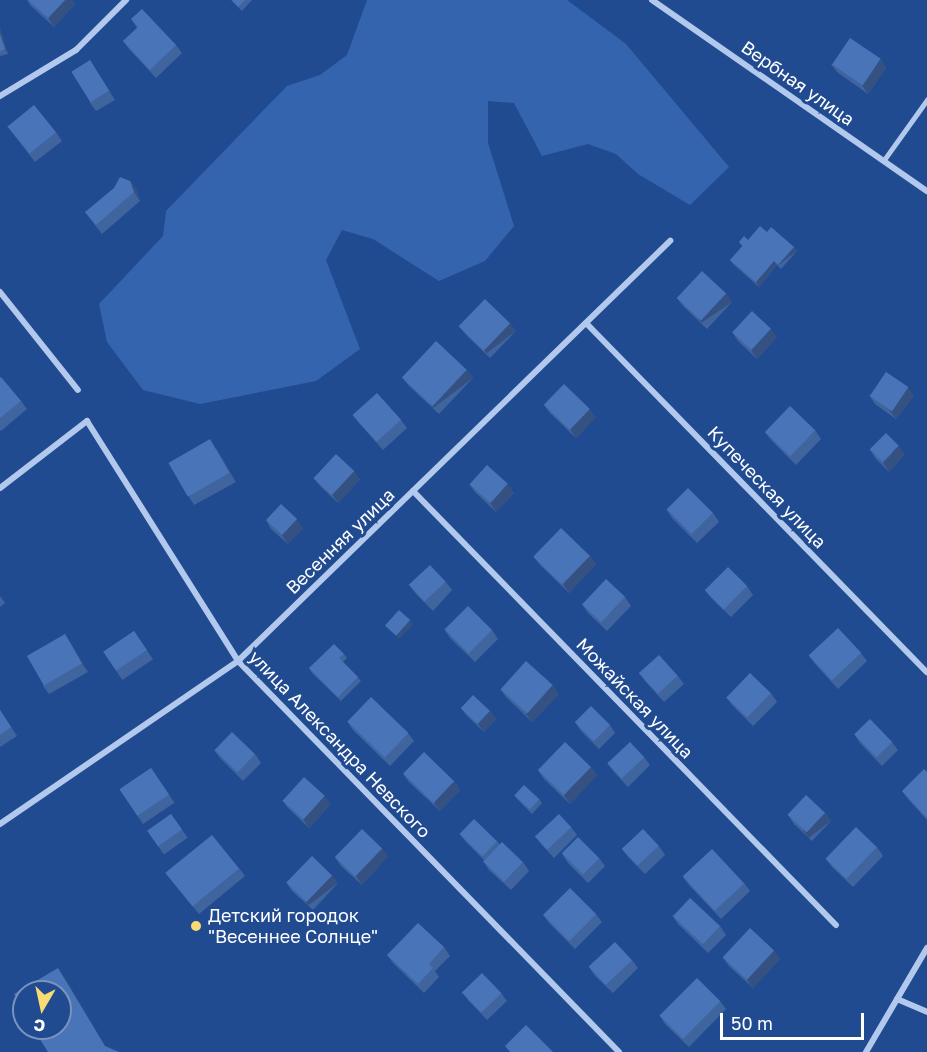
<!DOCTYPE html>
<html>
<head>
<meta charset="utf-8">
<style>
  body { margin:0 }
  #map { position:relative; width:927px; height:1052px; overflow:hidden; background:#214b91; font-family:"Golos Text",sans-serif }
  div>[style] { position:absolute }
  [style*='--x'] { left:calc(var(--x)*1px); top:calc(var(--y)*1px); width:calc(var(--w)*1px); rotate:calc(var(--a)*1deg) }
  .green>* { inset:0; background:#3564ae }
  .service>* { height:4.5px; margin:-2.25px; padding:0 2.25px; transform-origin:2.25px; border-radius:2.25px; background:#b2c9ed }
  .minor>* { height:6px; margin:-3px; padding:0 3px; transform-origin:3px; border-radius:3px; background:#b2c9ed }
  .wall>* { inset:0; background:#40649e; transform-origin:0 0 }
  .shaded-wall>* { inset:0; background:#345181; transform-origin:0 0 }
  .building>* { inset:0; background:#4a74b8; transform-origin:0 0 }
  .dots>* { width:16px; height:16px; translate:-50% -50%; box-sizing:border-box; border:3px solid #214b91; border-radius:50% }
  span { translate:-50% -50%; white-space:nowrap; text-align:center; line-height:1.15; -webkit-text-stroke:6px #214b91; paint-order:stroke }
  .street-label { font-size:18px; color:#fff }
  .poi-label { font-size:18px; color:#fff }
  .left { translate:0 -50%; text-align:left }
  .north { position:absolute; left:12px; top:980px; width:60px; height:60px; box-sizing:border-box; background:#214b91; border:2px solid #7a93bd; border-radius:50%; rotate:189deg; font-size:16px; font-weight:700; line-height:24px; text-align:center; color:#fff }
  .north::after { content:''; display:block; margin:auto; width:21px; height:27px; background:#f9db74; clip-path:polygon(50% 0,100% 100%,50% 72%,0 100%) }
  .scale { position:absolute; left:720px; top:1013px; width:144px; height:27px; box-sizing:border-box; border:3px solid #fff; border-top:0; padding-left:8px; font-size:18px; line-height:21px; white-space:nowrap; color:#fff; -webkit-text-stroke:4px #214b91; paint-order:stroke }
</style>
</head>
<body>
<div id="map">
  <div class="green">
    <div style="clip-path:polygon(367px 0,567px 0,626px 44px,729px 167px,690px 205px,638px 174px,616px 154px,588px 144px,542px 156px,514px 103px,488px 101px,488px 143px,514px 226px,485px 261px,439px 281px,373px 239px,342px 230px,326px 260px,360px 349px,316px 381px,200px 404px,143px 390px,107px 342px,99px 304px,163px 236px,166px 211px,287px 86px,320px 75px,347px 55px)"></div>
  </div>
  <div class="service">
    <div style="--x:884;--y:160;--w:74;--a:-54.4"></div>
  </div>
  <div class="minor">
    <div style="--x:652;--y:0;--w:335;--a:34.8"></div>
    <div style="--x:0;--y:96;--w:89;--a:-31.2"></div>
    <div style="--x:76;--y:50;--w:71;--a:-45"></div>
    <div style="--x:0;--y:292;--w:125;--a:51.5"></div>
    <div style="--x:586;--y:323;--w:488;--a:45.7"></div>
    <div style="--x:0;--y:488;--w:110;--a:-37.6"></div>
    <div style="--x:87;--y:421;--w:284;--a:57.8"></div>
    <div style="--x:238;--y:661;--w:546;--a:45.74"></div>
    <div style="--x:413;--y:491;--w:606;--a:45.74"></div>
    <div style="--x:0;--y:824;--w:288;--a:-34.4"></div>
    <div style="--x:238;--y:661;--w:603;--a:-44.19"></div>
    <div style="--x:897;--y:999;--w:33;--a:23"></div>
    <div style="--x:866;--y:1052;--w:121;--a:-59.6"></div>
  </div>
  <div class="wall">
    <div style="clip-path:polygon(27px 0,72px 0,75px 4px,54px 27px,30px 5px)"></div>
    <div style="clip-path:polygon(231px 0,252px 0,242px 11px)"></div>
    <div style="clip-path:polygon(131px 19px,176px 45px,182px 53px,156px 78px,129px 49px,123px 41px,137px 28px)"></div>
    <div style="clip-path:polygon(0 28px,8px 54px,0 56px)"></div>
    <div style="clip-path:polygon(90px 60px,115px 100px,96px 111px,90px 103px)"></div>
    <div style="clip-path:polygon(831px 64px,886px 68px,868px 94px,837px 72px)"></div>
    <div style="clip-path:polygon(7px 126px,56px 132px,62px 141px,35px 162px)"></div>
    <div style="clip-path:polygon(130px 181px,136px 189px,140px 201px,102px 234px,85px 212px)"></div>
    <div style="clip-path:polygon(767px 232px,794px 247px,797px 251px,781px 269px,777px 265px,759px 287px,733px 264px,730px 260px,742px 246px,739px 242px,748px 240px)"></div>
    <div style="clip-path:polygon(677px 298px,732px 302px,707px 329px,683px 306px)"></div>
    <div style="clip-path:polygon(460px 327px,516px 331px,490px 358px,466px 335px)"></div>
    <div style="clip-path:polygon(732px 332px,777px 337px,757px 359px,738px 341px)"></div>
    <div style="clip-path:polygon(467px 370px,473px 378px,439px 414px,408px 385px,402px 377px)"></div>
    <div style="clip-path:polygon(0 378px,21px 401px,27px 409px,1px 431px,0 430px)"></div>
    <div style="clip-path:polygon(869px 395px,914px 396px,896px 419px,875px 404px)"></div>
    <div style="clip-path:polygon(544px 405px,596px 417px,576px 438px,550px 413px)"></div>
    <div style="clip-path:polygon(353px 415px,401px 420px,407px 428px,383px 450px,359px 423px)"></div>
    <div style="clip-path:polygon(815px 430px,821px 439px,796px 465px,771px 440px,765px 432px)"></div>
    <div style="clip-path:polygon(216px 448px,236px 482px,194px 505px,189px 497px)"></div>
    <div style="clip-path:polygon(870px 450px,905px 454px,889px 472px,876px 459px)"></div>
    <div style="clip-path:polygon(314px 478px,360px 479px,338px 503px,320px 486px)"></div>
    <div style="clip-path:polygon(469px 484px,514px 493px,496px 512px,475px 492px)"></div>
    <div style="clip-path:polygon(666px 509px,713px 513px,719px 522px,697px 543px,672px 518px)"></div>
    <div style="clip-path:polygon(266px 520px,303px 528px,288px 544px,271px 529px)"></div>
    <div style="clip-path:polygon(590px 556px,596px 564px,569px 593px,540px 565px,534px 557px)"></div>
    <div style="clip-path:polygon(446px 582px,452px 590px,433px 611px,416px 594px,410px 586px)"></div>
    <div style="clip-path:polygon(747px 586px,753px 595px,731px 617px,711px 598px,705px 590px)"></div>
    <div style="clip-path:polygon(0 596px,5px 603px,0 607px)"></div>
    <div style="clip-path:polygon(625px 597px,631px 606px,607px 631px,588px 613px,582px 604px)"></div>
    <div style="clip-path:polygon(444px 629px,492px 630px,498px 639px,475px 662px,450px 638px)"></div>
    <div style="left:134px;top:631px;width:34px;height:37px;rotate:56deg"></div>
    <div style="clip-path:polygon(65px 634px,88px 672px,49px 694px,43px 686px)"></div>
    <div style="clip-path:polygon(861px 653px,867px 661px,838px 689px,815px 664px,809px 656px)"></div>
    <div style="clip-path:polygon(344px 654px,347px 658px,343px 662px,361px 681px,341px 701px,312px 673px,309px 668px)"></div>
    <div style="clip-path:polygon(639px 673px,678px 676px,684px 684px,664px 702px,645px 681px)"></div>
    <div style="clip-path:polygon(500px 689px,559px 694px,532px 722px,506px 697px)"></div>
    <div style="clip-path:polygon(771px 693px,777px 702px,753px 726px,732px 705px,726px 697px)"></div>
    <div style="clip-path:polygon(461px 708px,490px 711px,496px 719px,484px 732px,467px 716px)"></div>
    <div style="clip-path:polygon(0 710px,17px 736px,0 747px)"></div>
    <div style="clip-path:polygon(347px 721px,408px 733px,414px 741px,390px 766px,353px 730px)"></div>
    <div style="clip-path:polygon(575px 722px,610px 725px,615px 733px,599px 749px,581px 731px)"></div>
    <div style="clip-path:polygon(854px 734px,892px 742px,898px 750px,882px 766px,860px 743px)"></div>
    <div style="clip-path:polygon(214px 750px,255px 754px,261px 763px,243px 781px,220px 758px)"></div>
    <div style="clip-path:polygon(644px 757px,650px 765px,628px 787px,614px 772px,608px 764px)"></div>
    <div style="clip-path:polygon(591px 767px,597px 775px,570px 804px,544px 779px,538px 770px)"></div>
    <div style="left:151px;top:768px;width:42px;height:38px;rotate:56deg"></div>
    <div style="clip-path:polygon(927px 772px,927px 820px,908px 799px,902px 791px)"></div>
    <div style="clip-path:polygon(403px 774px,454px 781px,460px 790px,440px 811px,409px 782px)"></div>
    <div style="clip-path:polygon(514px 795px,539px 799px,542px 803px,532px 814px,517px 799px)"></div>
    <div style="clip-path:polygon(282px 800px,331px 804px,309px 828px,288px 808px)"></div>
    <div style="clip-path:polygon(825px 813px,831px 821px,812px 841px,794px 824px,788px 815px)"></div>
    <div style="left:171px;top:814px;width:29px;height:29px;rotate:55deg"></div>
    <div style="clip-path:polygon(571px 827px,577px 835px,554px 858px,542px 845px,536px 837px)"></div>
    <div style="clip-path:polygon(460px 834px,497px 841px,500px 845px,523px 862px,529px 871px,511px 890px,489px 870px,483px 861px,484px 860px,466px 842px)"></div>
    <div style="clip-path:polygon(659px 846px,665px 855px,645px 874px,628px 857px,622px 849px)"></div>
    <div style="clip-path:polygon(877px 847px,883px 856px,853px 887px,832px 867px,826px 859px)"></div>
    <div style="clip-path:polygon(562px 854px,599px 858px,605px 866px,588px 883px,568px 863px)"></div>
    <div style="clip-path:polygon(388px 856px,362px 885px,341px 866px,335px 857px)"></div>
    <div style="clip-path:polygon(239px 868px,245px 876px,199px 914px,166px 874px)"></div>
    <div style="clip-path:polygon(683px 877px,744px 883px,750px 891px,721px 919px,689px 885px)"></div>
    <div style="clip-path:polygon(286px 882px,338px 883px,313px 910px,292px 891px)"></div>
    <div style="clip-path:polygon(596px 914px,602px 922px,575px 949px,549px 923px,543px 915px)"></div>
    <div style="clip-path:polygon(672px 915px,720px 926px,726px 935px,708px 953px,678px 924px)"></div>
    <div style="clip-path:polygon(444px 947px,450px 956px,435px 971px,439px 977px,424px 993px,393px 963px,387px 955px)"></div>
    <div style="clip-path:polygon(723px 958px,780px 959px,753px 988px,729px 966px)"></div>
    <div style="clip-path:polygon(632px 960px,638px 968px,613px 993px,595px 976px,589px 967px)"></div>
    <div style="clip-path:polygon(462px 992px,501px 993px,507px 1001px,487px 1020px,468px 1000px)"></div>
    <div style="clip-path:polygon(720px 1001px,726px 1009px,689px 1047px,665px 1024px,660px 1016px)"></div>
  </div>
  <div class="shaded-wall">
    <div style="clip-path:polygon(65px 0,72px 0,75px 4px,54px 27px,48px 18px)"></div>
    <div style="clip-path:polygon(0 28px,8px 54px,5px 49px,0 34px)"></div>
    <div style="clip-path:polygon(881px 59px,886px 68px,868px 94px,862px 85px)"></div>
    <div style="clip-path:polygon(130px 181px,136px 189px,140px 201px,134px 192px)"></div>
    <div style="left:794px;top:247px;width:5px;height:24px;rotate:53deg"></div>
    <div style="clip-path:polygon(774px 261px,777px 265px,759px 287px,756px 282px)"></div>
    <div style="left:726px;top:293px;width:11px;height:37px;rotate:56deg"></div>
    <div style="left:510px;top:323px;width:10px;height:37px;rotate:53deg"></div>
    <div style="clip-path:polygon(771px 329px,777px 337px,757px 359px,751px 350px)"></div>
    <div style="left:467px;top:370px;width:10px;height:50px;rotate:53deg"></div>
    <div style="clip-path:polygon(908px 387px,914px 396px,896px 419px,890px 411px)"></div>
    <div style="clip-path:polygon(590px 409px,596px 417px,576px 438px,570px 429px)"></div>
    <div style="clip-path:polygon(210px 439px,216px 448px,236px 482px,230px 473px)"></div>
    <div style="clip-path:polygon(899px 446px,905px 454px,889px 472px,883px 463px)"></div>
    <div style="clip-path:polygon(354px 471px,360px 479px,338px 503px,332px 494px)"></div>
    <div style="clip-path:polygon(508px 484px,514px 493px,496px 512px,490px 503px)"></div>
    <div style="clip-path:polygon(297px 519px,303px 528px,288px 544px,282px 535px)"></div>
    <div style="clip-path:polygon(590px 556px,596px 564px,569px 593px,563px 584px)"></div>
    <div style="clip-path:polygon(410px 620px,413px 625px,399px 639px,396px 635px)"></div>
    <div style="clip-path:polygon(65px 634px,71px 643px,88px 672px,82px 664px)"></div>
    <div style="clip-path:polygon(553px 685px,559px 694px,532px 722px,526px 714px)"></div>
    <div style="clip-path:polygon(490px 711px,496px 719px,484px 732px,478px 724px)"></div>
    <div style="clip-path:polygon(591px 767px,597px 775px,570px 804px,564px 795px)"></div>
    <div style="clip-path:polygon(454px 781px,460px 790px,440px 811px,434px 803px)"></div>
    <div style="clip-path:polygon(325px 796px,331px 804px,309px 828px,303px 819px)"></div>
    <div style="left:825px;top:813px;width:10px;height:28px;rotate:53deg"></div>
    <div style="clip-path:polygon(382px 848px,388px 856px,362px 885px,356px 876px)"></div>
    <div style="left:332px;top:875px;width:10px;height:37px;rotate:53deg"></div>
    <div style="clip-path:polygon(774px 950px,780px 959px,753px 988px,747px 980px)"></div>
    <div style="clip-path:polygon(58px 968px,64px 976px,109px 1052px,105px 1046px)"></div>
  </div>
  <div class="building">
    <div style="clip-path:polygon(28px 0,65px 0,48px 18px)"></div>
    <div style="clip-path:polygon(232px 0,245px 0,238px 7px)"></div>
    <div style="clip-path:polygon(142px 9px,176px 45px,150px 70px,123px 41px,138px 27px,131px 19px)"></div>
    <div style="clip-path:polygon(0 34px,5px 49px,0 51px)"></div>
    <div style="left:850px;top:38px;width:37px;height:32px;rotate:34deg"></div>
    <div style="left:90px;top:60px;width:36px;height:22px;rotate:58deg"></div>
    <div style="left:34px;top:105px;width:35px;height:34px;rotate:51deg"></div>
    <div style="clip-path:polygon(120px 177px,130px 181px,134px 192px,96px 225px,85px 212px,114px 188px)"></div>
    <div style="clip-path:polygon(760px 226px,767px 232px,771px 227px,794px 247px,778px 265px,774px 261px,756px 282px,730px 260px,743px 246px,739px 242px,744px 236px,748px 240px)"></div>
    <div style="left:702px;top:271px;width:33px;height:37px;rotate:43deg"></div>
    <div style="left:485px;top:299px;width:35px;height:38px;rotate:44deg"></div>
    <div style="left:752px;top:311px;width:26px;height:29px;rotate:43deg"></div>
    <div style="left:436px;top:341px;width:42px;height:50px;rotate:43deg"></div>
    <div style="left:886px;top:372px;width:27px;height:29px;rotate:34deg"></div>
    <div style="clip-path:polygon(1px 377px,21px 401px,0 418px,0 378px)"></div>
    <div style="left:564px;top:384px;width:36px;height:29px;rotate:44deg"></div>
    <div style="left:377px;top:393px;width:36px;height:33px;rotate:48deg"></div>
    <div style="left:790px;top:406px;width:35px;height:36px;rotate:44deg"></div>
    <div style="left:886px;top:433px;width:18px;height:23px;rotate:45deg"></div>
    <div style="left:210px;top:439px;width:39px;height:48px;rotate:60deg"></div>
    <div style="left:336px;top:454px;width:25px;height:33px;rotate:43deg"></div>
    <div style="left:487px;top:465px;width:28px;height:26px;rotate:42deg"></div>
    <div style="left:688px;top:488px;width:35px;height:30px;rotate:45deg"></div>
    <div style="left:281px;top:504px;width:22px;height:22px;rotate:43deg"></div>
    <div style="left:561px;top:528px;width:40px;height:40px;rotate:44deg"></div>
    <div style="left:430px;top:565px;width:23px;height:29px;rotate:47deg"></div>
    <div style="left:728px;top:567px;width:27px;height:33px;rotate:45deg"></div>
    <div style="left:606px;top:579px;width:26px;height:35px;rotate:43deg"></div>
    <div style="left:468px;top:606px;width:34px;height:33px;rotate:45deg"></div>
    <div style="left:399px;top:610px;width:15px;height:21px;rotate:42deg"></div>
    <div style="left:838px;top:628px;width:34px;height:40px;rotate:47deg"></div>
    <div style="left:134px;top:631px;width:23px;height:37px;rotate:56deg"></div>
    <div style="left:65px;top:634px;width:34px;height:44px;rotate:60deg"></div>
    <div style="clip-path:polygon(334px 644px,344px 654px,339px 658px,358px 677px,338px 697px,309px 668px)"></div>
    <div style="left:659px;top:655px;width:28px;height:27px;rotate:48deg"></div>
    <div style="left:526px;top:661px;width:36px;height:38px;rotate:42deg"></div>
    <div style="left:750px;top:673px;width:29px;height:34px;rotate:44deg"></div>
    <div style="left:473px;top:695px;width:23px;height:18px;rotate:43deg"></div>
    <div style="left:371px;top:697px;width:52px;height:34px;rotate:44deg"></div>
    <div style="left:591px;top:706px;width:27px;height:23px;rotate:45deg"></div>
    <div style="clip-path:polygon(0 710px,11px 727px,0 735px)"></div>
    <div style="left:870px;top:719px;width:32px;height:22px;rotate:46deg"></div>
    <div style="left:232px;top:732px;width:32px;height:25px;rotate:44deg"></div>
    <div style="left:565px;top:742px;width:36px;height:39px;rotate:44deg"></div>
    <div style="left:630px;top:742px;width:21px;height:31px;rotate:47deg"></div>
    <div style="left:424px;top:752px;width:42px;height:30px;rotate:44deg"></div>
    <div style="left:151px;top:768px;width:32px;height:38px;rotate:56deg"></div>
    <div style="clip-path:polygon(924px 769px,927px 772px,927px 818px,902px 791px)"></div>
    <div style="left:304px;top:777px;width:28px;height:32px;rotate:42deg"></div>
    <div style="left:524px;top:785px;width:21px;height:14px;rotate:43deg"></div>
    <div style="left:806px;top:795px;width:26px;height:27px;rotate:43deg"></div>
    <div style="left:171px;top:814px;width:19px;height:29px;rotate:55deg"></div>
    <div style="left:559px;top:814px;width:18px;height:33px;rotate:47deg"></div>
    <div style="left:474px;top:819px;width:32px;height:21px;rotate:44deg"></div>
    <div style="left:856px;top:827px;width:29px;height:44px;rotate:44deg"></div>
    <div style="left:362px;top:829px;width:28px;height:39px;rotate:44deg"></div>
    <div style="left:643px;top:829px;width:23px;height:29px;rotate:47deg"></div>
    <div style="left:212px;top:835px;width:43px;height:60px;rotate:51deg"></div>
    <div style="left:578px;top:837px;width:30px;height:23px;rotate:45deg"></div>
    <div style="left:502px;top:842px;width:29px;height:27px;rotate:44deg"></div>
    <div style="left:712px;top:849px;width:47px;height:40px;rotate:47deg"></div>
    <div style="left:312px;top:856px;width:28px;height:37px;rotate:44deg"></div>
    <div style="left:570px;top:888px;width:37px;height:38px;rotate:45deg"></div>
    <div style="left:690px;top:898px;width:41px;height:25px;rotate:43deg"></div>
    <div style="clip-path:polygon(418px 923px,444px 947px,429px 964px,433px 968px,418px 984px,387px 955px)"></div>
    <div style="left:750px;top:928px;width:33px;height:40px;rotate:43deg"></div>
    <div style="left:615px;top:942px;width:25px;height:36px;rotate:47deg"></div>
    <div style="clip-path:polygon(58px 968px,105px 1046px,119px 1052px,48px 1052px,33px 1028px,60px 1028px,60px 992px,24px 992px,24px 1012px,14px 994px)"></div>
    <div style="left:482px;top:973px;width:28px;height:28px;rotate:46deg"></div>
    <div style="left:697px;top:978px;width:33px;height:53px;rotate:45deg"></div>
    <div style="clip-path:polygon(526px 1025px,553px 1052px,510px 1052px,505px 1046px)"></div>
  </div>
  <div class="dots">
    <div style="left:196px;top:926px;background:#f9db74"></div>
  </div>
  <div class="street-label">
    <span style="left:798px;top:83px;rotate:35deg">Вербная улица</span>
    <span style="left:767px;top:487px;rotate:46deg">Купеческая улица</span>
    <span style="left:340px;top:541px;rotate:-44deg">Весенняя улица</span>
    <span style="left:635px;top:698px;rotate:46deg">Можайская улица</span>
    <span style="left:340px;top:744px;rotate:46deg">улица Александра Невского</span>
  </div>
  <div class="poi-label">
    <span class="left" style="left:208px;top:926px">Детский городок<br>"Весеннее Солнце"</span>
  </div>
  <div class="north">С</div>
  <div class="scale">50 m</div>
</div>
</body>
</html>
